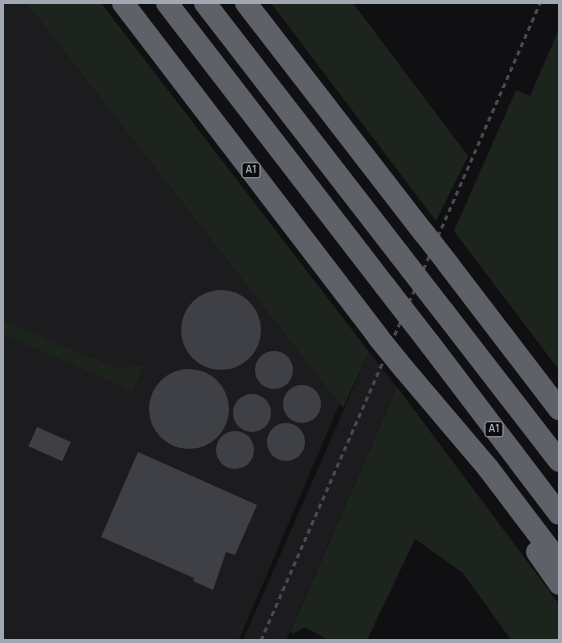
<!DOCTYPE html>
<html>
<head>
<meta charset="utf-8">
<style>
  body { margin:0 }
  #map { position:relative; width:562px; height:643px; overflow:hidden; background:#101012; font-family:Manrope,sans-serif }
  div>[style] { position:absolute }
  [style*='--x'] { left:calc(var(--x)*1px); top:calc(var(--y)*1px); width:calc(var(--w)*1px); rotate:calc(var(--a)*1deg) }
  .built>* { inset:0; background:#1c1c1e }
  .green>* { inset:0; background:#1d241d }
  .building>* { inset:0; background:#3f4045; transform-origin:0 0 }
  .round { border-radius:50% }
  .highway>* { height:22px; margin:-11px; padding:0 11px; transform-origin:11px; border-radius:11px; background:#5e6167 }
  .rail>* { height:3px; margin-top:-1.5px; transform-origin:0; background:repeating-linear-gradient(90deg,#494b4f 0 5px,transparent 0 9px) }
  .highway-bridge>* { height:22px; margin:-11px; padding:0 11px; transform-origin:11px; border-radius:11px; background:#5e6167 }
  span { translate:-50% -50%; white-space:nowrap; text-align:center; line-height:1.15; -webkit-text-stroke:3px #0b0b0c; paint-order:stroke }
  .shield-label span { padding:1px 3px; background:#0b0b0c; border:1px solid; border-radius:3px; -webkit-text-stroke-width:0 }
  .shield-label { font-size:10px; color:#a2a8b1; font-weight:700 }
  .frame { position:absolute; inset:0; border:4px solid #a2a8b1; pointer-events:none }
</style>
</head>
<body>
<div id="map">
  <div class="built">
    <div style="clip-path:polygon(3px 3px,60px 3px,347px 386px,239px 640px,3px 640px)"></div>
    <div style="clip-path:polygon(369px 352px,397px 387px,293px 624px,286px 640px,243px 640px)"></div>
  </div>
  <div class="green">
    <div style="clip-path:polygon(27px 3px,101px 3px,369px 352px,343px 408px)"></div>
    <div style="clip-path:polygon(271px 3px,353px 3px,468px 156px,436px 221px)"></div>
    <div style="clip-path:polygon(559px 29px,559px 370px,454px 231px,516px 90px,530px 96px)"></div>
    <div style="clip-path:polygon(3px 321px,119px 369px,144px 365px,133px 391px,3px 334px)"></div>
    <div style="clip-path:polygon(397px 387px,559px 604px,559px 640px,511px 640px,463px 573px,415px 539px,367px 640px,328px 640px,305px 627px,293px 634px,290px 632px)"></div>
  </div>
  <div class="building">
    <div class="round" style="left:181px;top:290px;width:80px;height:80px"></div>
    <div class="round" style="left:255px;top:351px;width:38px;height:38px"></div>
    <div class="round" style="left:149px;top:369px;width:80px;height:80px"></div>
    <div class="round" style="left:283px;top:385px;width:38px;height:38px"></div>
    <div class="round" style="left:233px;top:394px;width:38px;height:38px"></div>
    <div class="round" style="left:267px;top:423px;width:38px;height:38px"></div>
    <div style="left:37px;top:427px;width:37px;height:21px;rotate:24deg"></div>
    <div class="round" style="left:216px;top:431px;width:38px;height:38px"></div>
    <div style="clip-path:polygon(138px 452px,257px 505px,235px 555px,226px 552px,213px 590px,193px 581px,194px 578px,101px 537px)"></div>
  </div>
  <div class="highway">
    <div style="--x:123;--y:3;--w:420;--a:52.6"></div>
    <div style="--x:167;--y:3;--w:357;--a:52.4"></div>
    <div style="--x:205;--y:3;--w:317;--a:52.3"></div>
    <div style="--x:246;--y:3;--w:291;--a:52.3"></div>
    <div style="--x:448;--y:264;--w:183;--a:52.6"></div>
    <div style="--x:444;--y:312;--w:188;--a:52.3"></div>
    <div style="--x:430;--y:344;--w:213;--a:52.8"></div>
    <div style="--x:404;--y:369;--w:130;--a:49.7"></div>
    <div style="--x:488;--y:468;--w:118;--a:52.9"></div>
    <div style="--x:537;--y:552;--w:39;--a:55"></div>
  </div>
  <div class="rail">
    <div style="--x:261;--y:640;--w:695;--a:-66.35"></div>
  </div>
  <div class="highway-bridge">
    <div style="--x:424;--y:233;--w:39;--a:52"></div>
    <div style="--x:399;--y:254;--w:73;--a:52.2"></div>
    <div style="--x:385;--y:286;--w:73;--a:52.2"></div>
    <div style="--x:378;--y:337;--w:41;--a:50.9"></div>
  </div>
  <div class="shield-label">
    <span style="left:251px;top:170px">A1</span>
    <span style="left:494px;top:429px">A1</span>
  </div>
  <div class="frame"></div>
</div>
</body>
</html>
